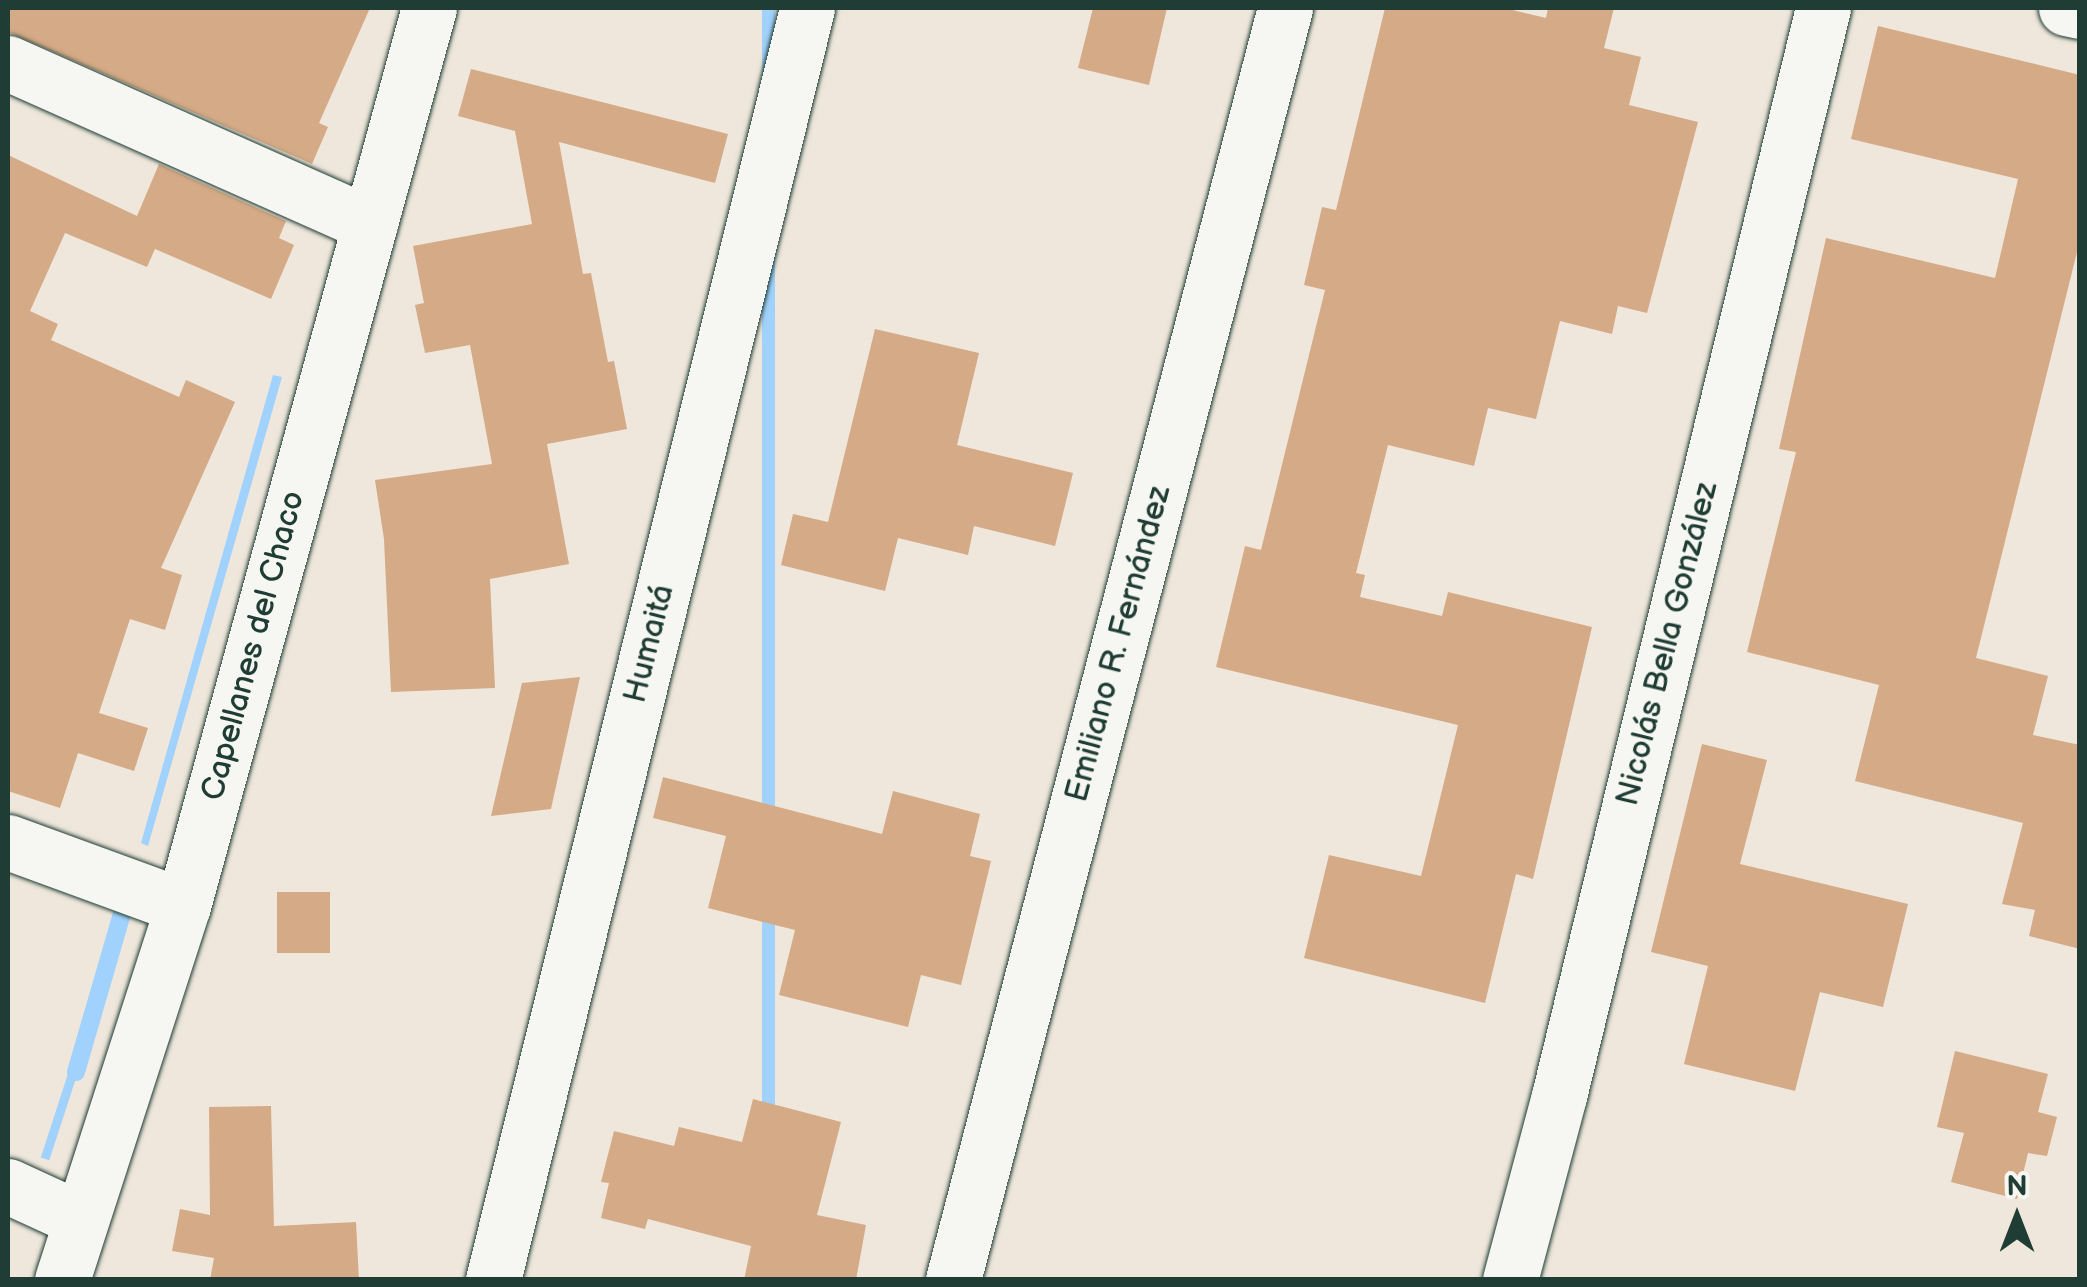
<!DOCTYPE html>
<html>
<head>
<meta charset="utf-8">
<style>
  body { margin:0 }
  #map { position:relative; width:2087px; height:1287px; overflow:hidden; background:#efe7dc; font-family:"Balsamiq Sans",sans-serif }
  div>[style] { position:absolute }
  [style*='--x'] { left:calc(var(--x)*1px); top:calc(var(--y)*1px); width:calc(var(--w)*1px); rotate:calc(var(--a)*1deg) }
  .water>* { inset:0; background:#a1d2fd; transform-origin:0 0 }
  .stream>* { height:18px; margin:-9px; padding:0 9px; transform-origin:9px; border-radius:9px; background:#a1d2fd }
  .building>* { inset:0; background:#d5aa86; transform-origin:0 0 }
  .roads { filter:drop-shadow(0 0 2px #1f3d34) drop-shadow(0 0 2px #1f3d34) }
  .street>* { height:55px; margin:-27.5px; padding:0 27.5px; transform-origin:27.5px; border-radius:27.5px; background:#f6f6f2 }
  .secondary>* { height:55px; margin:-27.5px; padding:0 27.5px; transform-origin:27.5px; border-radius:27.5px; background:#f6f6f2 }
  span { translate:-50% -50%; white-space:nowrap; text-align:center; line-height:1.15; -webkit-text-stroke:8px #f6f6f2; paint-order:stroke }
  .street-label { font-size:32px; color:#1f3d34 }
  .frame { position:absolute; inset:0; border:10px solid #1f3d34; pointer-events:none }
  .north { position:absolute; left:1967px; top:1167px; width:100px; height:100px; -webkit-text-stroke:8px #f6f6f2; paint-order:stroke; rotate:0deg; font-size:28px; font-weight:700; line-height:40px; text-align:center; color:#1f3d34 }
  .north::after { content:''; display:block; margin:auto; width:35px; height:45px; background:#1f3d34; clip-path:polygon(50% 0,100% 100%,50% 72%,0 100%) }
</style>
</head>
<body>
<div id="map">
  <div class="water">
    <div style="left:762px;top:8px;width:13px;height:1310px"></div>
    <div style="clip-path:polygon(273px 375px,282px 377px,148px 846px,141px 843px)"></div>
    <div style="left:76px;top:1049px;width:9px;height:114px;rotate:18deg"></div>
  </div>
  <div class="stream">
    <div style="--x:76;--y:1072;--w:165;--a:-73.8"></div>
  </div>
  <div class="building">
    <div style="clip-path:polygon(8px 8px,370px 8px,319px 123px,328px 127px,312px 164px,8px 32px)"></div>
    <div style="clip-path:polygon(1093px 8px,1167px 8px,1149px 85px,1078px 68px)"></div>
    <div style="clip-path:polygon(1385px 8px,1504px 8px,1546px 18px,1548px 8px,1614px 8px,1604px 48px,1641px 57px,1629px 105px,1698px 122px,1647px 313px,1618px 306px,1612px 334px,1560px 321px,1536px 419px,1488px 408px,1474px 466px,1388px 445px,1356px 573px,1365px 575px,1360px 597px,1442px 616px,1448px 592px,1592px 627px,1533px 879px,1516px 874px,1485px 1003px,1304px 958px,1329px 855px,1421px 876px,1458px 725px,1216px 667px,1245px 546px,1261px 550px,1325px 290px,1304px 285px,1322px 207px,1336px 210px)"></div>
    <div style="clip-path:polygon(1878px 26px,2080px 75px,2080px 240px,1976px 658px,2048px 676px,2033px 735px,2080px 745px,2080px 949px,2029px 936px,2035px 910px,2002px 904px,2023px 823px,1855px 781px,1879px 685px,1747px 652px,1796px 452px,1779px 449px,1826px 238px,1995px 278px,2018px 179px,1851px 139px)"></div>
    <div style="clip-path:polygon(471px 69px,728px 134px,715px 183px,559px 142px,583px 274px,591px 273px,608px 362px,614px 361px,627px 429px,547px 444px,569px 564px,490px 579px,495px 688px,391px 692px,384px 539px,375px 480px,492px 464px,470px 345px,425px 353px,415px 305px,424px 303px,413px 246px,532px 224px,515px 131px,458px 116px)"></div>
    <div style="clip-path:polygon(8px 155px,137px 216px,159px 164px,286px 221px,279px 238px,294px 245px,271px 299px,155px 249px,147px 267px,65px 233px,30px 311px,58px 324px,51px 340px,179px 397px,186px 380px,235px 402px,161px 568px,182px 575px,165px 630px,130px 619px,99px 713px,148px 728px,134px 771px,78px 753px,60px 808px,8px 791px)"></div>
    <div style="clip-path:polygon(875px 329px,979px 353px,957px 445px,1073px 473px,1055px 546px,974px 526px,968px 555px,898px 538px,885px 591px,781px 565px,793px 514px,828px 522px)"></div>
    <div style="clip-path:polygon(580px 677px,551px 809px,491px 816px,522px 683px)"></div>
    <div style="clip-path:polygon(1702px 744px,1767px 760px,1740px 864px,1908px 904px,1883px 1007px,1820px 992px,1795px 1091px,1684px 1064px,1708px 966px,1651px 952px)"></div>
    <div style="clip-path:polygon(663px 777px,882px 834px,893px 791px,980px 814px,970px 856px,991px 861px,961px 985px,921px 975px,908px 1027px,779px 995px,795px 930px,708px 908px,726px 836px,653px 818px)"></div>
    <div style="left:277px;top:892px;width:53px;height:61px"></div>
    <div style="clip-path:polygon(1955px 1051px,2048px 1074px,2038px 1112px,2057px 1117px,2047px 1156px,2028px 1153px,2017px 1199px,1951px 1182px,1964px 1133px,1937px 1127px)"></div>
    <div style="clip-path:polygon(753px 1099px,841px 1122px,817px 1215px,866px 1225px,856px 1280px,744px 1280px,751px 1246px,648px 1219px,645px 1229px,601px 1218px,609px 1183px,601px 1182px,614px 1131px,674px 1146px,679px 1127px,742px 1142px)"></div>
    <div style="clip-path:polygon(271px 1106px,274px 1226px,356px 1222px,359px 1280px,210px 1280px,214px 1258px,172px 1251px,180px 1209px,210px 1215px,209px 1107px)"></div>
  </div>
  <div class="roads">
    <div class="street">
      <div style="--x:8;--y:63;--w:396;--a:24"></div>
      <div style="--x:8;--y:842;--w:186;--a:20.1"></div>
      <div style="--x:8;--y:1186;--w:79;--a:24.6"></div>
      <div style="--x:493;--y:1280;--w:1310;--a:-76.13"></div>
      <div style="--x:953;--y:1280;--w:1315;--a:-75.37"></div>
      <div style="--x:1510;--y:1280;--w:190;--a:-75.1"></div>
      <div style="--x:1559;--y:1096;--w:1120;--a:-76.36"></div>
    </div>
    <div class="secondary">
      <div style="--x:2066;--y:8;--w:14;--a:12"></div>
      <div style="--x:62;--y:1280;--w:393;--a:-72.1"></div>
      <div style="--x:183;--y:906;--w:931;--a:-74.68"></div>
    </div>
  </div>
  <div class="street-label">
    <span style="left:650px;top:644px;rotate:-76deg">Humaitá</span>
    <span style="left:1119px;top:644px;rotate:-75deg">Emiliano R. Fernández</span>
    <span style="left:1668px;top:644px;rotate:-76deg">Nicolás Bella González</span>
    <span style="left:254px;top:646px;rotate:-75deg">Capellanes del Chaco</span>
  </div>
  <div class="frame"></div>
  <div class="north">N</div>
</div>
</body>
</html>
